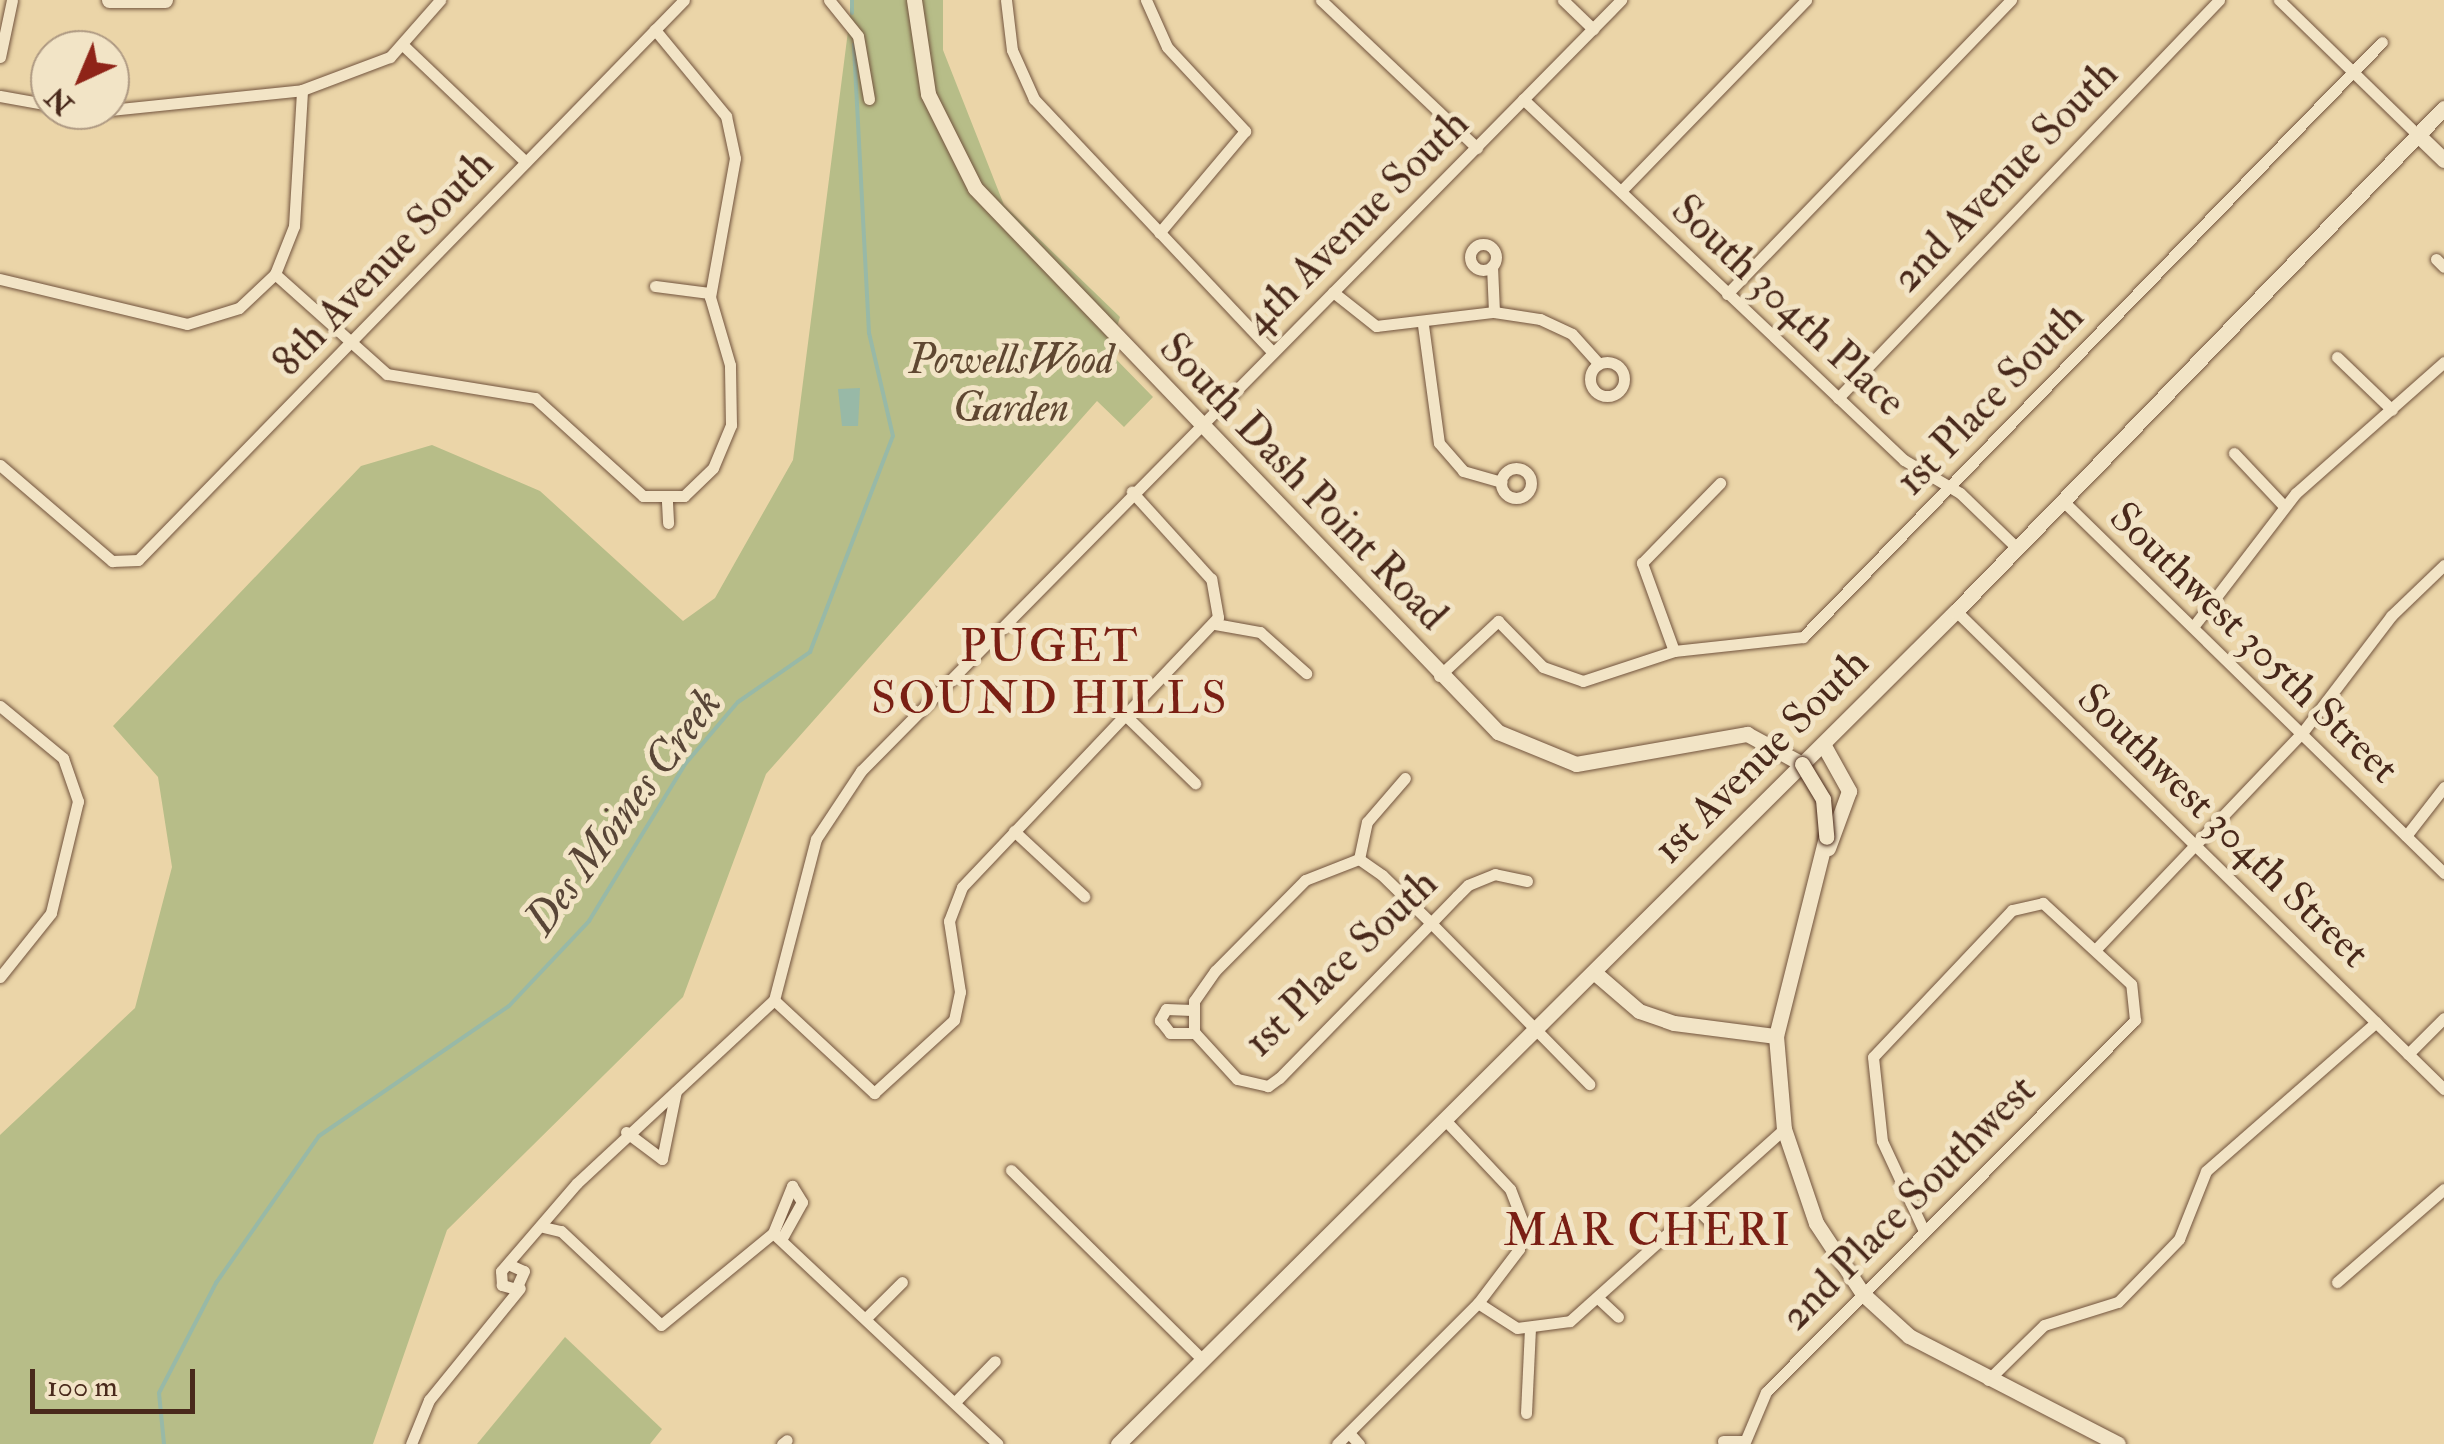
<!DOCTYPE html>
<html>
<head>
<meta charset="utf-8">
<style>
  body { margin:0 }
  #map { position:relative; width:2444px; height:1444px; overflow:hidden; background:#ebd5a8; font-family:"IM FELL Double Pica",serif }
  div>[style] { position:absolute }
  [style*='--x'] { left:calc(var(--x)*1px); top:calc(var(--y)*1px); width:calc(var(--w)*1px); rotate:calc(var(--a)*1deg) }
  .green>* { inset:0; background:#b7bd88 }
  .water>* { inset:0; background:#98b9a7 }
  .stream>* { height:4px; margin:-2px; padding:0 2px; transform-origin:2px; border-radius:2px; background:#98b9a7 }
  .roads { filter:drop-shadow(0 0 2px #72543e) drop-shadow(0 0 2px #72543e) }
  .street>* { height:11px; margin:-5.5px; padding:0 5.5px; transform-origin:5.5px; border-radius:5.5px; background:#f2e4c6 }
  .street>.ring { margin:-5.5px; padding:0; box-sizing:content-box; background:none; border:11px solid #f2e4c6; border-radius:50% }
  .secondary>* { height:15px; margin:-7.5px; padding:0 7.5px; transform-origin:7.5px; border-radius:7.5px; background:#f2e4c6 }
  .bridges { filter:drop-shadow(0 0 2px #49291b) drop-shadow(0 0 2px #49291b) }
  .secondary-bridge>* { height:15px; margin:-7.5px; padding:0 7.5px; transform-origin:7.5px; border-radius:7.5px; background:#f2e4c6 }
  span { translate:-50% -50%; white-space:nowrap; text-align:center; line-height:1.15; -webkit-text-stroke:10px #f2e4c6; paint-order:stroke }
  .street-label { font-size:42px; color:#49291b }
  .park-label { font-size:42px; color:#5f4731; font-style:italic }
  .neighbourhood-label { font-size:45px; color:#7a1f14; letter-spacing:2.5px }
  .water-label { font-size:45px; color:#594637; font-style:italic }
  .north { position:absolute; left:30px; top:30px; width:100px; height:100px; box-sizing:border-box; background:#f2e4c6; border:2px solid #ae9982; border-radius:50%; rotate:224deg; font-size:28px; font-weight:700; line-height:40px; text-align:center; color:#49291b }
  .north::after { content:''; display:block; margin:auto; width:35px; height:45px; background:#8f2418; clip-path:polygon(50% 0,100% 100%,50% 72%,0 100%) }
  .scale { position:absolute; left:30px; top:1369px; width:165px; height:45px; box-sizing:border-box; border:5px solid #49291b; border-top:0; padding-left:12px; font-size:30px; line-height:35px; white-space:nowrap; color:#49291b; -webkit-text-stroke:8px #f2e4c6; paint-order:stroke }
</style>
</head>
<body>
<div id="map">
  <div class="green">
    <div style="clip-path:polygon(852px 0,943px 0,943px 50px,1004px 205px,1120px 317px,1109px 352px,1153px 397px,1124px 427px,1097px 401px,766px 774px,683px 997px,447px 1230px,373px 1444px,0 1444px,0 1135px,135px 1008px,172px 867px,158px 777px,113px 726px,361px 466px,432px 445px,540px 491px,683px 621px,715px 598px,793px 460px)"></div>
    <div style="clip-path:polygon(565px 1337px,662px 1429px,650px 1444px,477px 1444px)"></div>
  </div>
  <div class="water">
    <div style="clip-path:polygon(860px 388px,858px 426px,842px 426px,838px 389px)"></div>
  </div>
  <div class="stream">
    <div style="--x:852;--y:0;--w:13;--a:90"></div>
    <div style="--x:164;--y:1444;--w:51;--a:-95.6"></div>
    <div style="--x:159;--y:1393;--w:124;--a:-62.6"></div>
    <div style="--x:216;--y:1283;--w:179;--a:-55"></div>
    <div style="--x:319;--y:1136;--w:230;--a:-34.4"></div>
    <div style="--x:509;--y:1006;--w:117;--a:-46.7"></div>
    <div style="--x:589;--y:921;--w:185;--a:-58.5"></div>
    <div style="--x:686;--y:763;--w:80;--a:-49.6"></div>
    <div style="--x:738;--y:702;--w:88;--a:-34.8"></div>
    <div style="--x:810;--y:652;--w:231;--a:-69"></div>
    <div style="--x:893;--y:436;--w:106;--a:-103.1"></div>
    <div style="--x:869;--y:333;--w:289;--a:-93"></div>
  </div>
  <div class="roads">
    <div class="street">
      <div style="--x:829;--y:0;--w:46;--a:51.1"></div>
      <div style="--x:858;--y:36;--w:64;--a:80.1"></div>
      <div style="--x:1006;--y:0;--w:50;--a:83.2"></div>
      <div style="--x:1012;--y:50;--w:54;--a:65.8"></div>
      <div style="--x:1034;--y:99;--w:347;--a:46.7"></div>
      <div style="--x:1146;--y:0;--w:51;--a:65.9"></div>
      <div style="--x:1167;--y:47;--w:115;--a:47.1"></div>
      <div style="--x:1245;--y:131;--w:133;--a:130.1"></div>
      <div style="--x:1321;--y:0;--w:215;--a:43.5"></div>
      <div style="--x:1563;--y:0;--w:42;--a:44"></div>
      <div style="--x:2279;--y:0;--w:194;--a:44.2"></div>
      <div style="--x:404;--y:46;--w:168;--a:43.6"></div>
      <div style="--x:0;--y:57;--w:58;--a:-78.1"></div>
      <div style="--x:0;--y:96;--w:51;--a:10.2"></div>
      <div style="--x:1523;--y:99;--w:525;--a:43.46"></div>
      <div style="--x:1904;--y:460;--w:65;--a:30.5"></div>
      <div style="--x:1960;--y:493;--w:79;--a:44"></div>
      <div style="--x:110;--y:110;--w:193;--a:-5.9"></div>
      <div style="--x:302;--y:90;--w:94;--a:-20.6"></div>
      <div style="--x:390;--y:57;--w:76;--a:-48.7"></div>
      <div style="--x:1621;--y:191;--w:266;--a:-45.9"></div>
      <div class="ring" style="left:1470px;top:244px;width:15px;height:15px"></div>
      <div style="--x:2436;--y:259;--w:11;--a:45"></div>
      <div style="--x:1492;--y:266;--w:46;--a:87.5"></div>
      <div style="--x:275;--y:274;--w:150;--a:41.8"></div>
      <div style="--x:387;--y:374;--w:150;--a:9.2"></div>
      <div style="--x:535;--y:398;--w:146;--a:42.2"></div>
      <div style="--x:643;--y:496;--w:41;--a:0"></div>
      <div style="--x:684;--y:496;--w:40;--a:-44"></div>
      <div style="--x:713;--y:468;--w:47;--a:-67.3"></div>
      <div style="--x:731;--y:425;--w:60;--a:-91"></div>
      <div style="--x:730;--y:365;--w:71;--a:-106.4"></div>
      <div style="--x:710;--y:297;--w:141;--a:-79.8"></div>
      <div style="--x:735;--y:158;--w:43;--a:-102.1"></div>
      <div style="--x:726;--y:116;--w:112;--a:-129.5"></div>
      <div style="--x:0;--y:279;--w:192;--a:13.5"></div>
      <div style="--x:187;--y:324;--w:54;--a:-17.1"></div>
      <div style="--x:239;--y:308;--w:50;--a:-43.4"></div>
      <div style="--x:275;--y:274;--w:52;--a:-68.4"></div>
      <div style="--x:294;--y:226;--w:136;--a:-86.6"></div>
      <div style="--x:655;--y:286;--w:55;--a:7.3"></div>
      <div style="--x:1333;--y:292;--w:55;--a:38.3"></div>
      <div style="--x:1376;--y:326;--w:119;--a:-6.8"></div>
      <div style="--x:1494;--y:312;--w:47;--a:8.7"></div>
      <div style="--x:1540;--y:319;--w:35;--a:25"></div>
      <div style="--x:1572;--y:334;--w:40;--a:48"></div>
      <div style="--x:1727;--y:294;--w:409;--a:-46"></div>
      <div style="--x:1423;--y:325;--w:119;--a:82.3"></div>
      <div style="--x:1439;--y:443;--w:37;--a:49"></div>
      <div style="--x:1463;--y:471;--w:40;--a:16"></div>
      <div style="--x:2337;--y:357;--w:76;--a:43.9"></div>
      <div class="ring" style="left:1590px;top:362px;width:23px;height:23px"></div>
      <div style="--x:1838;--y:398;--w:551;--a:-46.25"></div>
      <div style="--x:2234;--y:453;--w:73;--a:46.7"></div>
      <div style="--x:0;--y:465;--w:148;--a:40.6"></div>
      <div style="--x:112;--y:561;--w:26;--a:-2"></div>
      <div style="--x:138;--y:560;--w:782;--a:-45.73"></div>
      <div class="ring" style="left:1501px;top:468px;width:19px;height:19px"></div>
      <div style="--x:2062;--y:500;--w:534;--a:44.32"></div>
      <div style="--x:667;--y:502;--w:21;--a:87"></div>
      <div style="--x:1956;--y:611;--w:683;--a:44.41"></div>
      <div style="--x:1215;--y:624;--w:46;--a:10.1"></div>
      <div style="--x:1260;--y:632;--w:62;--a:41.7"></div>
      <div style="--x:2193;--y:627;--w:169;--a:-52.5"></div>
      <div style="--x:2296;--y:493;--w:198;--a:-41.5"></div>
      <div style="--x:1674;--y:651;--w:94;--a:-110"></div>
      <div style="--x:1642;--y:563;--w:112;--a:-45.7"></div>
      <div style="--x:1439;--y:676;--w:81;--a:-43"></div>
      <div style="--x:1498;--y:621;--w:64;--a:45.6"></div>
      <div style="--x:1543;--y:667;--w:42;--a:19.3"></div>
      <div style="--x:1583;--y:681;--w:96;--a:-18.2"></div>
      <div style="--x:1674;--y:651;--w:130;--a:-6.2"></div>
      <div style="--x:1803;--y:637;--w:830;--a:-45.78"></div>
      <div style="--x:0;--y:706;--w:82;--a:39.5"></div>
      <div style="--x:63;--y:758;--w:46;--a:70.8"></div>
      <div style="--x:78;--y:801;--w:115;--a:103.6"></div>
      <div style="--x:51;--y:913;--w:82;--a:128.6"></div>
      <div style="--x:1125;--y:715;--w:98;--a:44.2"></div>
      <div style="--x:1014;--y:831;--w:96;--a:42.9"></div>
      <div style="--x:2406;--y:836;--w:62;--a:-52.2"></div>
      <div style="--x:1359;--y:859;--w:38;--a:-78"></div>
      <div style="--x:1367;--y:822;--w:58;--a:-49.2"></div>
      <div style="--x:1527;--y:881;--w:33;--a:-168"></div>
      <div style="--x:1495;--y:874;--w:29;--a:158"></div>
      <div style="--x:1468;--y:885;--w:16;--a:135"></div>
      <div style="--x:1457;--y:896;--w:37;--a:134"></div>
      <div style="--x:1431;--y:923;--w:217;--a:134.4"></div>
      <div style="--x:1279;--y:1078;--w:14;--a:144"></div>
      <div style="--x:1268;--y:1086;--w:32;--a:-167"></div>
      <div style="--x:1237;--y:1079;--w:64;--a:-132.5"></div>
      <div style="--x:1194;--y:1032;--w:31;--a:-90"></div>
      <div style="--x:1194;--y:1001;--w:37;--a:-55"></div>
      <div style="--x:1215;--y:971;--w:128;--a:-45.3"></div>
      <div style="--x:1305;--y:880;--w:58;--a:-21.3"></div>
      <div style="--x:1359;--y:859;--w:28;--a:35"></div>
      <div style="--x:1382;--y:875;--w:69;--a:44.4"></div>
      <div style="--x:1431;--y:923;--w:226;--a:45.5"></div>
      <div style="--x:2096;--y:949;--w:298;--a:-46.4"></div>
      <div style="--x:2302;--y:733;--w:147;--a:-52.7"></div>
      <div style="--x:2391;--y:616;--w:74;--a:-43.9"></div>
      <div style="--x:774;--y:1000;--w:137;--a:42.9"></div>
      <div style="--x:874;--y:1093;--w:108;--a:-42.4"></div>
      <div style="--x:954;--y:1020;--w:29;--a:-78"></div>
      <div style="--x:960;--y:992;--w:72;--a:-98.8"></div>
      <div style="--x:949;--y:921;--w:36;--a:-69"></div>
      <div style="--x:962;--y:887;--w:372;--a:-46.5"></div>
      <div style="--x:1218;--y:617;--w:39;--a:-100"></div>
      <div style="--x:1211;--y:579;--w:118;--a:-132.2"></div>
      <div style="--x:1192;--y:1010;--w:26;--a:-178"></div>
      <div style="--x:1166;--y:1009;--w:13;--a:119"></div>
      <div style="--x:1160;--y:1020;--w:16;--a:52"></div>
      <div style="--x:1170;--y:1033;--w:25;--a:0"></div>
      <div style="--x:2408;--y:1054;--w:51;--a:-45"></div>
      <div style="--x:626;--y:1132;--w:45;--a:36.9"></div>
      <div style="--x:662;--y:1159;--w:69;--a:-78.4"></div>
      <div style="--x:1011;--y:1170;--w:270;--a:44.7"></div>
      <div style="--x:1697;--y:1209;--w:23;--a:45"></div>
      <div style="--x:543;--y:1227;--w:18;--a:13"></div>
      <div style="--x:561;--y:1231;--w:137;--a:43.2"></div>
      <div style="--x:661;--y:1325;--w:145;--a:-39.4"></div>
      <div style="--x:773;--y:1233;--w:308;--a:43.2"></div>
      <div style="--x:773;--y:1233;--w:51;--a:-68"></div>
      <div style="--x:792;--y:1186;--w:19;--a:58"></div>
      <div style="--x:802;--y:1202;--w:39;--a:119"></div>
      <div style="--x:508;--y:1264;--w:17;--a:24"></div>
      <div style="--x:524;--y:1271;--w:20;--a:114"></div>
      <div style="--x:516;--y:1289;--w:15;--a:-164"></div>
      <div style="--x:502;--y:1285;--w:14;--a:-94"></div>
      <div style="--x:501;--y:1271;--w:116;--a:-49.2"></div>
      <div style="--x:577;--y:1183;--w:269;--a:-42.9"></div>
      <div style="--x:774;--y:1000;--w:166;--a:-75.4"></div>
      <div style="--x:816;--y:839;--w:82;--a:-56.5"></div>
      <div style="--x:861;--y:771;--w:1083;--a:-45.41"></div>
      <div style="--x:2337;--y:1282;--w:142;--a:-41"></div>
      <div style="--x:1599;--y:1299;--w:26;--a:43"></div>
      <div style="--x:1478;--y:1303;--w:46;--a:32.7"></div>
      <div style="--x:1517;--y:1328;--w:53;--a:-7.5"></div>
      <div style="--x:1570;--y:1321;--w:288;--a:-41.9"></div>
      <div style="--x:868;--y:1316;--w:48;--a:-45"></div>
      <div style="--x:1988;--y:1380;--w:78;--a:-44.5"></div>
      <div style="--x:2044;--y:1325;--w:77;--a:-17.3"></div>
      <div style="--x:2118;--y:1302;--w:88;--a:-45.9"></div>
      <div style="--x:2179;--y:1239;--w:73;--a:-68.3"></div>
      <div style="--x:2206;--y:1171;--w:226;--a:-41.2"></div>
      <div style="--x:955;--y:1402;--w:57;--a:-45.7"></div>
      <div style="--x:1526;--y:1413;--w:84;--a:-87.3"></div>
      <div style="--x:1349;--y:1433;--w:15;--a:48"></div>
      <div style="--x:1723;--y:1441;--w:21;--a:0"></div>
      <div style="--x:411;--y:1444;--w:48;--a:-67.8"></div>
      <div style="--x:429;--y:1400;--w:144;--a:-50.9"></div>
      <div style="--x:782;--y:1444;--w:6;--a:-39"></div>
      <div style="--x:1337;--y:1444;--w:199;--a:-45"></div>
      <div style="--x:1478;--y:1303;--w:68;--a:-52.8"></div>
      <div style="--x:1519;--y:1249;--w:29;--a:-84"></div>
      <div style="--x:1522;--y:1220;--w:33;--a:-111"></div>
      <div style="--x:1510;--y:1189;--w:93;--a:-133.3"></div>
      <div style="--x:1744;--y:1444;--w:56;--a:-67.1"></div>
      <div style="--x:1766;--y:1392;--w:524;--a:-45.23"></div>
      <div style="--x:2135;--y:1020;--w:36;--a:-96"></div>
      <div style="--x:2131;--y:984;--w:120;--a:-137.4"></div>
      <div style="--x:2043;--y:903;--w:32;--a:167"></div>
      <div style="--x:2012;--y:910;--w:202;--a:133.4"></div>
      <div style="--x:1873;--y:1057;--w:84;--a:83.9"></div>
      <div style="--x:1882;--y:1141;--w:99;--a:65"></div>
    </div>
    <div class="secondary">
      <div style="--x:109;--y:0;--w:56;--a:0"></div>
      <div style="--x:914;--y:0;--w:95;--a:81.5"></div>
      <div style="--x:928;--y:94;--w:105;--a:63.4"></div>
      <div style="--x:975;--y:188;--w:755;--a:46.13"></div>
      <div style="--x:1498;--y:732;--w:84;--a:22.3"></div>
      <div style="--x:1576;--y:764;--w:174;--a:-10"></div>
      <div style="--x:1747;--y:734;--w:63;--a:28.6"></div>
      <div style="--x:2418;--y:135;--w:36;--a:44"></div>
      <div style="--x:1823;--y:744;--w:54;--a:61"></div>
      <div style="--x:1849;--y:791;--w:61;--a:110.2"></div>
      <div style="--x:1826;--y:837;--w:205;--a:104.1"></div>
      <div style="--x:1776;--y:1036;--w:93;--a:85.1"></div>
      <div style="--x:1784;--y:1129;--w:99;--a:71.2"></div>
      <div style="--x:1816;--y:1223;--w:85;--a:56.5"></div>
      <div style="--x:1863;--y:1294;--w:62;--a:42.4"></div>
      <div style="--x:1909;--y:1336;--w:235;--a:27.3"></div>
      <div style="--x:1595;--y:973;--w:58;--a:40.8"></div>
      <div style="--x:1639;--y:1011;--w:37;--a:19"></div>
      <div style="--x:1674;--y:1023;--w:103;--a:7.3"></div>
      <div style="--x:1118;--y:1444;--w:1182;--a:-44.83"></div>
      <div style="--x:1956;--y:611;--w:701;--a:-45.87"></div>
    </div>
  </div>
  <div class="bridges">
    <div class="secondary-bridge">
      <div style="--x:1802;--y:764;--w:41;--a:59"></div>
      <div style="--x:1823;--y:799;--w:38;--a:85"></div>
    </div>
  </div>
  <div class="street-label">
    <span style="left:2005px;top:176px;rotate:-46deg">2nd Avenue South</span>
    <span style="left:1356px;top:222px;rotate:-45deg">4th Avenue South</span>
    <span style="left:383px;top:263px;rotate:-46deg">8th Avenue South</span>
    <span style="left:1788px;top:306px;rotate:43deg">South 304th Place</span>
    <span style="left:1990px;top:399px;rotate:-46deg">1st Place South</span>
    <span style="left:1303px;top:482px;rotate:46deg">South Dash Point Road</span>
    <span style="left:2254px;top:643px;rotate:44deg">Southwest 305th Street</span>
    <span style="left:1761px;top:756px;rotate:-45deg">1st Avenue South</span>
    <span style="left:2223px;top:826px;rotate:44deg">Southwest 304th Street</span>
    <span style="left:1341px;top:963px;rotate:-44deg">1st Place South</span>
    <span style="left:1908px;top:1203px;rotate:-45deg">2nd Place Southwest</span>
  </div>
  <div class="park-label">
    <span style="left:1011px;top:384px">PowellsWood<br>Garden</span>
  </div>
  <div class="neighbourhood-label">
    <span style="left:1050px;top:674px">PUGET<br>SOUND HILLS</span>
    <span style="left:1648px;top:1232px">MAR CHERI</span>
  </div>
  <div class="water-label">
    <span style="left:624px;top:812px;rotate:-53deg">Des Moines Creek</span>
  </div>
  <div class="north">N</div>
  <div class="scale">100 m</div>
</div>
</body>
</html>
